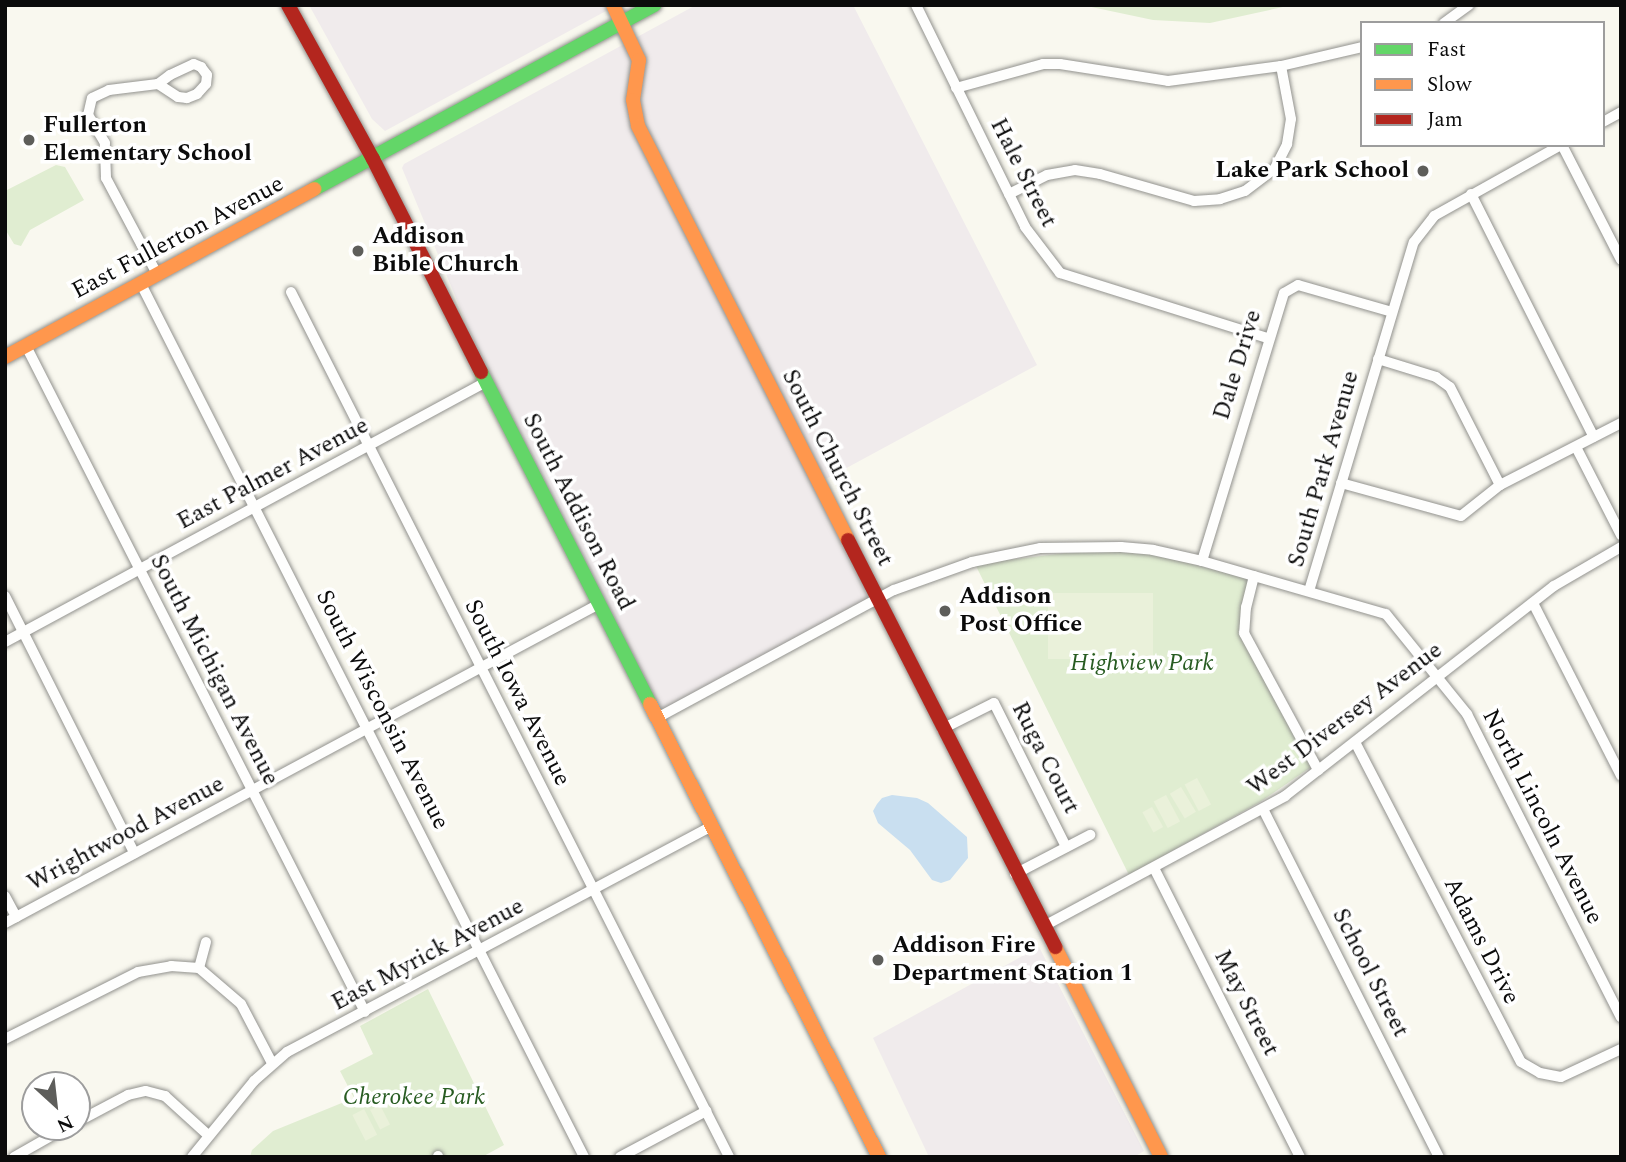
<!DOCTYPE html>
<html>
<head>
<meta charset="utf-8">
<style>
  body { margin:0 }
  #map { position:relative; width:1626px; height:1162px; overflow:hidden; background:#f9f8ef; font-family:Spectral,serif }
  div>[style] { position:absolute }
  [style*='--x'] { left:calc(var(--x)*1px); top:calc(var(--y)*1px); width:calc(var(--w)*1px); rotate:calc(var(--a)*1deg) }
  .industrial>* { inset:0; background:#f0ebec }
  .green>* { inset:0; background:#e0edd1 }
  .pitch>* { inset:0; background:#eaf1da; transform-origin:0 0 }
  .water>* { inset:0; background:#c9dff0 }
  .roads { filter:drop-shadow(0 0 2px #92928e) drop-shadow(0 0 2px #92928e) }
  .street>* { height:10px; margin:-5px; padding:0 5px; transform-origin:5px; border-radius:5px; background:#fefefd }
  .fast>* { height:14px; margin:-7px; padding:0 7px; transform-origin:7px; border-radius:7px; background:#63d668 }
  .slow>* { height:14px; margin:-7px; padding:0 7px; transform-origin:7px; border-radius:7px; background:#ff974d }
  .jam>* { height:14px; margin:-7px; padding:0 7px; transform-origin:7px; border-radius:7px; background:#b3261e }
  .dots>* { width:19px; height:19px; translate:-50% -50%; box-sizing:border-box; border:4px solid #fff; border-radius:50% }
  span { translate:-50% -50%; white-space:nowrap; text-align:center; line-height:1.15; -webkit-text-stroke:7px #fff; paint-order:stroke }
  .poi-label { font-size:24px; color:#0b0b0b; font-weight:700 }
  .left { translate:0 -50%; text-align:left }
  .right { translate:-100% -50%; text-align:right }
  .street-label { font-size:24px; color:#0b0b0b }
  .park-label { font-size:24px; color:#285c22; font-style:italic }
  .frame { position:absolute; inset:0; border:7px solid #0b0b0b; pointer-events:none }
  .legend { position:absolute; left:1360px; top:21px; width:245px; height:126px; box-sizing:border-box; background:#fff; border:2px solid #9d9d9d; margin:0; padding:9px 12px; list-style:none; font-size:21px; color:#0b0b0b }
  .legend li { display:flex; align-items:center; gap:14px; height:35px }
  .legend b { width:35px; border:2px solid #9d9d9d }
  .north { position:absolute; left:21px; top:1071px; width:70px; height:70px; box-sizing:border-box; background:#fff; border:2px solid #9d9d9d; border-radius:50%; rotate:153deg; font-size:19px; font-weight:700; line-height:28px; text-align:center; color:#0b0b0b }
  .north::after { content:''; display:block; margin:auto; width:24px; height:32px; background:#5e5e5b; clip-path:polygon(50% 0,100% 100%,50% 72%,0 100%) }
</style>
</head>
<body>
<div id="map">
  <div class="industrial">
    <div style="clip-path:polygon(309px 5px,617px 5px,385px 131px,372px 119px)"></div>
    <div style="clip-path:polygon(696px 5px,853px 5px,1037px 365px,815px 485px,873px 598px,659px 713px,490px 380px,402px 168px,404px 164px)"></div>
    <div style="clip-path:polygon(1039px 947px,1144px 1151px,1134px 1157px,929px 1157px,873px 1038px)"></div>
  </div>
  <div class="green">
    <div style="clip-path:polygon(1082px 5px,1292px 5px,1210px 23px,1153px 20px)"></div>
    <div style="clip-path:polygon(56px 165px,65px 167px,84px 200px,30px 230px,21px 246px,14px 244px,5px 229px,5px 191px)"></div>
    <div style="clip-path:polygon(1091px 550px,1157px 555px,1249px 579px,1240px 626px,1311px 767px,1260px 802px,1129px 875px,975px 564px)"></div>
    <div style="clip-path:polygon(428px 989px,504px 1145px,482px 1157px,250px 1157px,252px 1150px,273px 1131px,354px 1098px,340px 1071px,373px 1054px,360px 1026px)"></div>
  </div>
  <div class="pitch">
    <div style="left:1153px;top:593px;width:66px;height:105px;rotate:90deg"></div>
    <div style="left:1197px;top:778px;width:30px;height:14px;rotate:62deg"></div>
    <div style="left:1181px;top:787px;width:29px;height:13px;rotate:59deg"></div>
    <div style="left:1166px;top:795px;width:30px;height:14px;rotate:62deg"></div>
    <div style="left:1152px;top:807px;width:23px;height:11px;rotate:61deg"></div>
    <div style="left:380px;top:1105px;width:22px;height:11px;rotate:63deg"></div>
    <div style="left:364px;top:1109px;width:29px;height:13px;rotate:63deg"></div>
  </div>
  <div class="water">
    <div style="clip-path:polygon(892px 795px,917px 798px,928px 803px,967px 837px,968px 858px,950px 880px,941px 883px,932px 880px,910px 850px,878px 823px,873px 811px,877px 804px,882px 798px)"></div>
  </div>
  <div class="roads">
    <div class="street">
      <div style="--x:916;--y:5;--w:247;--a:63.8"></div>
      <div style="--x:1025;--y:227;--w:58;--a:52.7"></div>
      <div style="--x:1060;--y:273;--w:218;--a:17.4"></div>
      <div style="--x:1444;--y:23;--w:31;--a:-36"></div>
      <div style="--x:194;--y:64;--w:8;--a:23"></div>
      <div style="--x:201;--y:67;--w:10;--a:53"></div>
      <div style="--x:207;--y:75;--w:9;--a:96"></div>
      <div style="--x:206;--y:84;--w:13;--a:132"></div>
      <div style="--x:197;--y:94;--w:11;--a:158"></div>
      <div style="--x:187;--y:98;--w:9;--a:-174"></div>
      <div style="--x:178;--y:97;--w:24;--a:-147"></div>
      <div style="--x:158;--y:84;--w:15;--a:-37"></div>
      <div style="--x:170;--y:75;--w:26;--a:-25"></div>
      <div style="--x:956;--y:88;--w:90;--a:-15.4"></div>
      <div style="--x:1043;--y:64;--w:17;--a:0"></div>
      <div style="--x:1060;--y:64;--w:109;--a:8.9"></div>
      <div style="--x:1168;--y:81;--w:114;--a:-7.6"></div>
      <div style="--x:1281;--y:66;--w:83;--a:-13.2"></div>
      <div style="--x:1603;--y:122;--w:21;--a:-29"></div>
      <div style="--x:1562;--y:145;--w:129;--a:62.8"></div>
      <div style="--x:1009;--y:194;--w:42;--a:-26.6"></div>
      <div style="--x:1047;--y:175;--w:28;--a:-10"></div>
      <div style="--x:1075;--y:170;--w:25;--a:9"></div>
      <div style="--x:1100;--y:174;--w:98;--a:16"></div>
      <div style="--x:1194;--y:201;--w:26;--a:-4"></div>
      <div style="--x:1220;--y:199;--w:26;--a:-18"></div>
      <div style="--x:1245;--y:191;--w:38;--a:-37"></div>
      <div style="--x:1275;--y:168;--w:27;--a:-63"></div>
      <div style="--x:1287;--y:144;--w:25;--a:-81"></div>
      <div style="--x:1291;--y:119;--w:54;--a:-100.7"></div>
      <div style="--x:1471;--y:194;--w:272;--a:63.2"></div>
      <div style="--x:157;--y:274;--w:109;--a:-118"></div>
      <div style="--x:106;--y:178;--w:35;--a:-92"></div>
      <div style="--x:105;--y:143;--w:33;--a:-121"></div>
      <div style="--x:88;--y:115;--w:17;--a:-77"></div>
      <div style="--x:92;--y:98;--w:19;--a:-25"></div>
      <div style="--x:109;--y:90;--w:49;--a:-7"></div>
      <div style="--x:141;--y:284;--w:979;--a:63.09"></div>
      <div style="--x:291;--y:292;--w:970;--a:63.14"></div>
      <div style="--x:26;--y:346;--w:747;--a:63.02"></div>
      <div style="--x:1378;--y:359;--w:61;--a:17.2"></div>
      <div style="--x:1436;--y:377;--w:17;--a:36"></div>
      <div style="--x:1450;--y:387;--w:110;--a:63"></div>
      <div style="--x:1576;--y:447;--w:99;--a:62.9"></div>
      <div style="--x:1341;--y:483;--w:124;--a:15.4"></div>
      <div style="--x:1461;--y:516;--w:50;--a:-38.5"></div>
      <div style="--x:1500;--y:485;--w:136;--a:-27.1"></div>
      <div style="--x:1202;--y:561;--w:280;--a:-73"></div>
      <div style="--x:1284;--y:293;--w:16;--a:-30"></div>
      <div style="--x:1298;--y:285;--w:98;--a:16"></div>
      <div style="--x:1254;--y:576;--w:32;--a:104"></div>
      <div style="--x:1246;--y:607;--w:26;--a:94"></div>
      <div style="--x:1244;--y:633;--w:156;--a:61.6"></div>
      <div style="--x:1309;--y:591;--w:364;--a:-73.3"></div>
      <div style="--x:1414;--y:242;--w:33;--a:-52"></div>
      <div style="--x:1434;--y:216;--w:145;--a:-29.2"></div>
      <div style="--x:5;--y:596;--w:288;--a:63.3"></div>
      <div style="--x:1533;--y:603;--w:194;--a:63"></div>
      <div style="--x:5;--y:642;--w:547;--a:-28.39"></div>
      <div style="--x:657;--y:718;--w:269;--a:-28.4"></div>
      <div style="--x:894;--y:590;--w:83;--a:-19.7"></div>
      <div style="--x:972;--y:562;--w:69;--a:-11.6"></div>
      <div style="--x:1040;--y:548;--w:81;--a:-0.7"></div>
      <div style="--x:1121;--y:547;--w:32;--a:5"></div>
      <div style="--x:1153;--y:550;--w:50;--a:12.7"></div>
      <div style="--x:1202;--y:561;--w:191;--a:16.1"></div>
      <div style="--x:1386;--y:614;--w:129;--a:51"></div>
      <div style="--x:1467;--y:714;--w:340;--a:63.1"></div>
      <div style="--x:942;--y:729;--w:58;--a:-26.6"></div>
      <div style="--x:994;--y:703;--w:161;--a:63.4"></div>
      <div style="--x:1355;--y:742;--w:360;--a:62.6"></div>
      <div style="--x:1521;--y:1062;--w:22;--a:30"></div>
      <div style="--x:1540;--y:1073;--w:21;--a:11"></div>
      <div style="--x:1561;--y:1077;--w:66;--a:-25"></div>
      <div style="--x:1263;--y:809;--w:390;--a:63.2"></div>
      <div style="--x:1154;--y:868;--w:324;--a:63.2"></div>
      <div style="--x:1015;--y:874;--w:85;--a:-27.5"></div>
      <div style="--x:5;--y:896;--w:24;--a:62"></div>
      <div style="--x:5;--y:923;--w:674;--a:-28.24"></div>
      <div style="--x:1044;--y:926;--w:274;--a:-28.3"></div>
      <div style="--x:1285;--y:796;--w:341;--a:-38"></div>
      <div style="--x:1554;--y:586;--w:78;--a:-30.2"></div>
      <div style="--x:206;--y:942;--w:27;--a:105"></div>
      <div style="--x:199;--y:968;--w:55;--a:40.6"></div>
      <div style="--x:241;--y:1004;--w:67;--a:62.3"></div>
      <div style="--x:5;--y:1039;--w:149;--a:-26.7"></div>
      <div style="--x:138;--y:972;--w:34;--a:-10"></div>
      <div style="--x:171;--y:966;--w:28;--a:4"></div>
      <div style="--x:77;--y:1122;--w:58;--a:-27.9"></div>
      <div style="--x:128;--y:1095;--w:18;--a:-13"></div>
      <div style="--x:146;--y:1091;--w:20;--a:15"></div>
      <div style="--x:165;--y:1096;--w:58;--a:42.2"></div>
      <div style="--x:438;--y:1156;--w:1;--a:90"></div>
      <div style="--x:14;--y:1157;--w:61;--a:-29.5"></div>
      <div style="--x:192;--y:1157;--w:98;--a:-50.8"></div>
      <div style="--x:254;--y:1081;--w:44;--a:-41.3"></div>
      <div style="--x:287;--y:1052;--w:481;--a:-28"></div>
      <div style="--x:620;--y:1157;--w:98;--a:-28.1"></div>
    </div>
    <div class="fast">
      <div style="--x:314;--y:189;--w:387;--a:-28.4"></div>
      <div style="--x:481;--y:372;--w:373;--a:63"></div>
    </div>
    <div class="slow">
      <div style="--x:613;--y:5;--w:61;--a:64.7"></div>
      <div style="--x:639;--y:60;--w:40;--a:98.5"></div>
      <div style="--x:633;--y:100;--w:26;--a:79"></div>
      <div style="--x:638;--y:126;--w:464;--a:63.1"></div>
      <div style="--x:5;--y:357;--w:352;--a:-28.5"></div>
      <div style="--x:650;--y:704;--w:508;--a:63.18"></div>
      <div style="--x:1055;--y:947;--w:235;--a:63.2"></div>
    </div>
    <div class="jam">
      <div style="--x:288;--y:5;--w:176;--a:61.1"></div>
      <div style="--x:373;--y:159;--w:239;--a:63.1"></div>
      <div style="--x:848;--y:540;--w:457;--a:63"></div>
    </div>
  </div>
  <div class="dots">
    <div style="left:29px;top:140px;background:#5e5e5b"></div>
    <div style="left:1423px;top:171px;background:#5e5e5b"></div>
    <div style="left:358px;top:251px;background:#5e5e5b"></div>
    <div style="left:945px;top:611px;background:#5e5e5b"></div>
    <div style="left:878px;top:960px;background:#5e5e5b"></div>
  </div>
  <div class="poi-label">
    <span class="left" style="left:43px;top:140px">Fullerton<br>Elementary School</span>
    <span class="right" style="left:1409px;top:171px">Lake Park School</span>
    <span class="left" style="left:372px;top:251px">Addison<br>Bible Church</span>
    <span class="left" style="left:959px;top:611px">Addison<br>Post Office</span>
    <span class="left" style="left:892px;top:960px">Addison Fire<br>Department Station 1</span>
  </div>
  <div class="street-label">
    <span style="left:1023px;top:173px;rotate:63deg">Hale Street</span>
    <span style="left:178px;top:238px;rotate:-28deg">East Fullerton Avenue</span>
    <span style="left:1238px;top:365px;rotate:-73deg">Dale Drive</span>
    <span style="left:837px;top:468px;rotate:63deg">South Church Street</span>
    <span style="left:1324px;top:469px;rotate:-74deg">South Park Avenue</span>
    <span style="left:273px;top:474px;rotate:-28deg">East Palmer Avenue</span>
    <span style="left:578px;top:512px;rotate:63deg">South Addison Road</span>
    <span style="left:214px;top:670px;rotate:63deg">South Michigan Avenue</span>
    <span style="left:517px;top:693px;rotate:63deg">South Iowa Avenue</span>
    <span style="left:382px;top:710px;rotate:63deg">South Wisconsin Avenue</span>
    <span style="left:1345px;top:719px;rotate:-37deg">West Diversey Avenue</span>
    <span style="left:1045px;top:758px;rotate:63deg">Ruga Court</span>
    <span style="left:1542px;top:817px;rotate:63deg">North Lincoln Avenue</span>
    <span style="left:126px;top:834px;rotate:-28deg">Wrightwood Avenue</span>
    <span style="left:1481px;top:941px;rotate:63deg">Adams Drive</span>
    <span style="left:428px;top:955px;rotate:-28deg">East Myrick Avenue</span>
    <span style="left:1370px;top:973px;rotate:63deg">School Street</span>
    <span style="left:1246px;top:1003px;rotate:63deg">May Street</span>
  </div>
  <div class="park-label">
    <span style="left:1142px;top:664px">Highview Park</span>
    <span style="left:414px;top:1098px">Cherokee Park</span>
  </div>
  <div class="frame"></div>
  <ul class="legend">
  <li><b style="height:9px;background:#63d668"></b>Fast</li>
  <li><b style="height:9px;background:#ff974d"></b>Slow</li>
  <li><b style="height:9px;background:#b3261e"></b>Jam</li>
  </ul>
  <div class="north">N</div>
</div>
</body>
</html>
